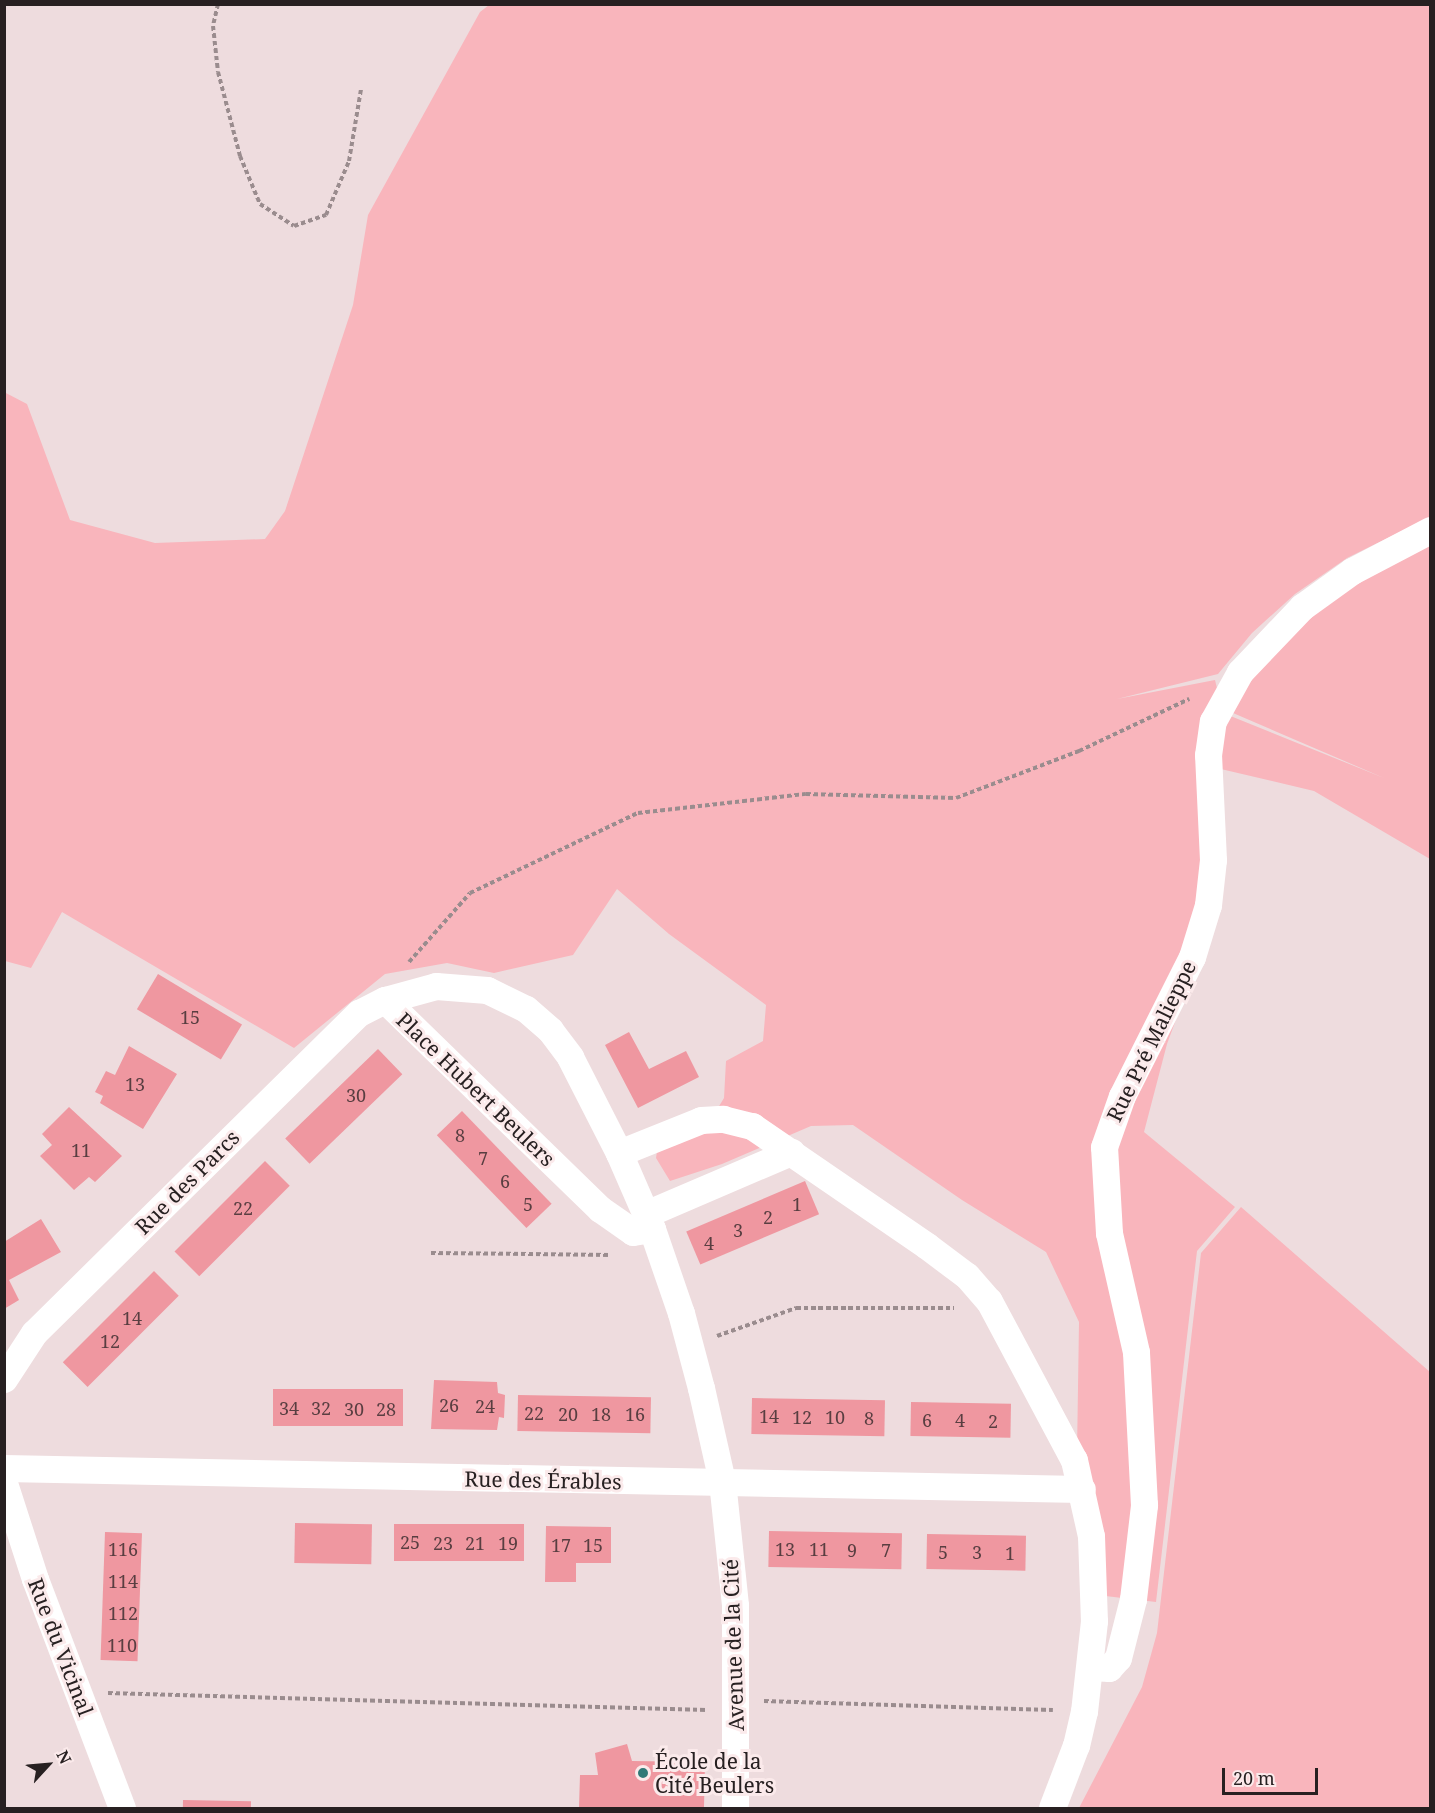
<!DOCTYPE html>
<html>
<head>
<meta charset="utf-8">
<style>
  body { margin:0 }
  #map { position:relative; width:1435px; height:1813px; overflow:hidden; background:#eedcde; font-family:"Noto Serif",serif }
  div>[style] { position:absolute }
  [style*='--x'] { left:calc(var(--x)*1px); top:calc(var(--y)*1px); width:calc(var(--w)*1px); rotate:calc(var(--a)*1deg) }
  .green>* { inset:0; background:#f9b5bc }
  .building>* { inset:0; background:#ef97a0; transform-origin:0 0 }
  .path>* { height:4px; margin-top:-2px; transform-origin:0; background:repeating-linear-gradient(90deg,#9a8c8e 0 4.5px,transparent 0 7.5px) }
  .street>* { height:27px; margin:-13.5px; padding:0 13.5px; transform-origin:13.5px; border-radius:13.5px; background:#fff }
  .dots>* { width:16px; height:16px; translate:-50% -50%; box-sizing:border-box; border:3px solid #fbeaeb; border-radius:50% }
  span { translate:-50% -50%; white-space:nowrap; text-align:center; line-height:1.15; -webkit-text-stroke:6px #fbeaeb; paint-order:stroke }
  .number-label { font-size:18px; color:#593e41 }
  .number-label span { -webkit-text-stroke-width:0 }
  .street-label { font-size:21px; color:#272021 }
  .poi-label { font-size:21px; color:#272021 }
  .left { translate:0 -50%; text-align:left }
  .frame { position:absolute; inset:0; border:6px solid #272021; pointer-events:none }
  .north { position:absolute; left:18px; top:1735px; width:60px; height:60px; -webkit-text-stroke:4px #fbeaeb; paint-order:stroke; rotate:64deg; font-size:16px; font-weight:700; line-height:24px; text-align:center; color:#272021 }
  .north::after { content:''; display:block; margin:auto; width:21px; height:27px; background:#272021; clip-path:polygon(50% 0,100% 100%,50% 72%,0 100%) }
  .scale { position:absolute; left:1222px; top:1768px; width:96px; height:27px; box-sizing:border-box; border:3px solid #272021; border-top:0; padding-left:8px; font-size:18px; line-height:21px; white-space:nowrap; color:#272021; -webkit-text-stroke:4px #fbeaeb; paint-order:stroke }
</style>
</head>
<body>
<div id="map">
  <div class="green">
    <div style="clip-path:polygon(489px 5px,1430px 5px,1430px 517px,1347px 558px,1295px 594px,1252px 633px,1218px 674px,1117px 699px,1215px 680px,1223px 713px,1384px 778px,1226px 710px,1278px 643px,1377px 562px,1430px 539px,1430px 859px,1314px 791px,1208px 766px,1198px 960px,1167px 1044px,1144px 1132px,1235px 1207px,1197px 1251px,1156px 1602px,1097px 1595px,1077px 1452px,1079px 1322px,1046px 1252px,962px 1200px,853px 1125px,811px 1126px,722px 1164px,670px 1181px,656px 1158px,658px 1145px,707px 1126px,724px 1098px,726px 1061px,763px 1041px,766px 1005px,669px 934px,617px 889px,573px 955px,494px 973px,447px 963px,385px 974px,294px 1048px,62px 912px,31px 968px,5px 961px,4px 392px,27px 404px,70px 520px,155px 543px,265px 539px,285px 511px,353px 305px,368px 215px,480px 12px)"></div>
    <div style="clip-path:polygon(1241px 1207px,1430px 1372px,1430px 1808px,1079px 1808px,1142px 1687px,1157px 1633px,1201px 1253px)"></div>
  </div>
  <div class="building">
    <div style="left:158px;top:974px;width:98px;height:41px;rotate:31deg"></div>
    <div style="clip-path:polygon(629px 1032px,649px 1069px,686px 1051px,699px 1077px,638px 1108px,605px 1045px)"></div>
    <div style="clip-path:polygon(129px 1046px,177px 1074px,143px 1129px,100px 1103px,103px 1096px,95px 1092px,106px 1071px,115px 1075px)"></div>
    <div style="left:378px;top:1049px;width:35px;height:129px;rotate:46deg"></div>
    <div style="clip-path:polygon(69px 1107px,122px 1156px,95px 1182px,89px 1177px,74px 1190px,40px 1156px,52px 1145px,42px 1134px)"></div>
    <div style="left:462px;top:1111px;width:129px;height:35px;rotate:46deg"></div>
    <div style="left:265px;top:1161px;width:35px;height:128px;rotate:45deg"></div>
    <div style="left:805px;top:1181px;width:36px;height:129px;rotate:67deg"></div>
    <div style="clip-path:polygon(41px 1219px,61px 1252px,9px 1280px,19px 1300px,4px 1309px,4px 1242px)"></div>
    <div style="left:154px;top:1271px;width:35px;height:129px;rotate:45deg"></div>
    <div style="clip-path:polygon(434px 1380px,497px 1382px,498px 1393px,505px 1395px,504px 1418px,499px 1417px,497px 1430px,431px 1429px)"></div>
    <div style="left:273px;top:1389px;width:130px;height:37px"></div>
    <div style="left:518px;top:1395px;width:133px;height:36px;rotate:1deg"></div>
    <div style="left:752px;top:1398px;width:133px;height:36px;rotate:1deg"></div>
    <div style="left:911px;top:1402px;width:100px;height:34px;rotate:1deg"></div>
    <div style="left:295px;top:1523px;width:77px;height:40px;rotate:1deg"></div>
    <div style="left:394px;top:1524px;width:130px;height:37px"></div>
    <div style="clip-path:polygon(546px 1526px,611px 1527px,611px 1563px,576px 1563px,576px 1582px,545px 1582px)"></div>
    <div style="left:769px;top:1531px;width:133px;height:36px;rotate:1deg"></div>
    <div style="left:105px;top:1532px;width:37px;height:128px;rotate:2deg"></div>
    <div style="left:927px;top:1534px;width:99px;height:35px;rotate:1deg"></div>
    <div style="clip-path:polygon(627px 1744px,632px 1761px,705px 1762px,704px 1807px,579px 1808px,580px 1775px,598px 1775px,595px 1753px)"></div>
    <div style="left:183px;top:1800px;width:68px;height:8px;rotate:1deg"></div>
  </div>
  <div class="path">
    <div style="--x:218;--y:4;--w:23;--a:103"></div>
    <div style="--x:213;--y:26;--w:46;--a:83.8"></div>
    <div style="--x:218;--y:72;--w:87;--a:75.3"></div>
    <div style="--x:240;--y:156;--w:52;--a:67.4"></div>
    <div style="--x:260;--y:204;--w:40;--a:32.9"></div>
    <div style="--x:294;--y:226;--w:34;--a:-19"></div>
    <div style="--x:326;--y:215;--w:59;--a:-66.9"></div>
    <div style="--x:349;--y:161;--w:73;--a:-80.5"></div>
    <div style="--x:409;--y:962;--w:92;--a:-48.5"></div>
    <div style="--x:470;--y:893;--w:186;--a:-25.5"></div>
    <div style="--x:638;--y:813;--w:169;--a:-6.5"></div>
    <div style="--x:806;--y:794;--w:150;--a:1.5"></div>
    <div style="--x:956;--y:798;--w:132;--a:-20.9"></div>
    <div style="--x:1079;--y:751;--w:122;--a:-25.3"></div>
    <div style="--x:431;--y:1253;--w:180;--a:0.6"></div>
    <div style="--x:717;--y:1336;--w:84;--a:-19.5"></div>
    <div style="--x:796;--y:1308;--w:158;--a:0"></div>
    <div style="--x:108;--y:1693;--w:599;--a:1.63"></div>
    <div style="--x:764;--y:1701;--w:289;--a:1.8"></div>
  </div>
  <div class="street">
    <div style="--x:385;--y:1000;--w:300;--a:44.2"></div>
    <div style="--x:600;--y:1209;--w:40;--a:34.9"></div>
    <div style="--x:633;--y:1232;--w:19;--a:-9"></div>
    <div style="--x:619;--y:1153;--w:88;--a:-21.9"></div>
    <div style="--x:701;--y:1120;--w:22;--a:-3"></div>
    <div style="--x:723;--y:1119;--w:30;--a:14"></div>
    <div style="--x:752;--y:1126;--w:212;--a:34.4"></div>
    <div style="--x:927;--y:1246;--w:50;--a:36.9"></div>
    <div style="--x:967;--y:1276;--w:33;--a:49"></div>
    <div style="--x:989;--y:1301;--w:180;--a:61.9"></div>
    <div style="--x:1074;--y:1460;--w:78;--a:77.4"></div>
    <div style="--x:1091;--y:1536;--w:85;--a:88"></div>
    <div style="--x:1094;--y:1621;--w:91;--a:96.3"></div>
    <div style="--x:1084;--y:1711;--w:35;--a:103"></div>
    <div style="--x:1076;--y:1745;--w:67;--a:110.9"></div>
    <div style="--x:646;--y:1214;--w:158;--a:-23.2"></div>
    <div style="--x:4;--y:1379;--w:55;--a:-56.9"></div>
    <div style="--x:34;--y:1333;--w:456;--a:-44.6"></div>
    <div style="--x:359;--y:1013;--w:29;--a:-27"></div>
    <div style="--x:385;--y:1000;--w:53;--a:-15.4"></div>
    <div style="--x:436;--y:986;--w:51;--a:4.5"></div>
    <div style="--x:487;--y:990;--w:43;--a:26"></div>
    <div style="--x:526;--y:1009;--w:32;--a:41"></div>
    <div style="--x:550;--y:1030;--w:34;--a:53"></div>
    <div style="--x:570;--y:1057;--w:108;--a:63"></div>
    <div style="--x:619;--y:1153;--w:83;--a:66.5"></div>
    <div style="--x:652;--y:1229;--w:89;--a:71"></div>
    <div style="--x:681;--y:1313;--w:78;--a:75.1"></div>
    <div style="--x:701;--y:1388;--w:95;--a:77.3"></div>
    <div style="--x:722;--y:1481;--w:125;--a:84"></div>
    <div style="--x:735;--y:1605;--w:203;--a:90"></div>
    <div style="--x:4;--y:1468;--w:1078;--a:1.12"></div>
    <div style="--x:4;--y:1483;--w:101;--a:72.1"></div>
    <div style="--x:35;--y:1579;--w:245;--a:69.2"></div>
    <div style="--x:1090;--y:1667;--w:19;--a:3"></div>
    <div style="--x:1109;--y:1668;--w:13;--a:-48"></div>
    <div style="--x:1118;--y:1658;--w:61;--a:-75.7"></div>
    <div style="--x:1133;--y:1599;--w:95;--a:-83.3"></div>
    <div style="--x:1144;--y:1505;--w:153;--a:-93"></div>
    <div style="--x:1136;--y:1352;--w:122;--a:-102.8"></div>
    <div style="--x:1109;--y:1233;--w:86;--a:-93.3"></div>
    <div style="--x:1104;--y:1147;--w:54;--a:-70.6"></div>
    <div style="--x:1122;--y:1096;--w:156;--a:-63.3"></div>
    <div style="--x:1192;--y:957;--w:54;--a:-72.9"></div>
    <div style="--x:1208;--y:905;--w:45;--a:-83.7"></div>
    <div style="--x:1213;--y:860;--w:105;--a:-92.7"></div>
    <div style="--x:1208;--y:755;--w:34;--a:-82"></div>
    <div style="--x:1213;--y:721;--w:56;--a:-61.1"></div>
    <div style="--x:1240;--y:672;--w:90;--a:-46.4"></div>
    <div style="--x:1302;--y:607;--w:62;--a:-35.8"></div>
    <div style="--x:1352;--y:571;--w:88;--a:-27.7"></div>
  </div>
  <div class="dots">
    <div style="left:643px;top:1773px;background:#307977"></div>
  </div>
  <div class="number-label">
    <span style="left:190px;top:1017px">15</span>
    <span style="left:135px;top:1084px">13</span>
    <span style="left:356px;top:1095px">30</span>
    <span style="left:460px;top:1135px">8</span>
    <span style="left:81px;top:1150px">11</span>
    <span style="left:483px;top:1158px">7</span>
    <span style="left:505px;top:1181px">6</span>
    <span style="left:528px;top:1204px">5</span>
    <span style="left:797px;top:1204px">1</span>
    <span style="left:243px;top:1208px">22</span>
    <span style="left:768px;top:1217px">2</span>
    <span style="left:738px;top:1230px">3</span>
    <span style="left:709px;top:1243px">4</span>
    <span style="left:132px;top:1318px">14</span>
    <span style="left:110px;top:1341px">12</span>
    <span style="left:449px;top:1405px">26</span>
    <span style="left:485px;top:1406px">24</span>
    <span style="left:289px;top:1408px">34</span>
    <span style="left:321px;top:1408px">32</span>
    <span style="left:354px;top:1409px">30</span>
    <span style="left:386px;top:1409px">28</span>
    <span style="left:534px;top:1413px">22</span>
    <span style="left:568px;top:1414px">20</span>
    <span style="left:601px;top:1414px">18</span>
    <span style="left:635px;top:1414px">16</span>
    <span style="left:769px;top:1416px">14</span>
    <span style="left:802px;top:1417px">12</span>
    <span style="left:835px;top:1417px">10</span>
    <span style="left:869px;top:1418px">8</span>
    <span style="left:927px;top:1420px">6</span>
    <span style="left:960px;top:1420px">4</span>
    <span style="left:993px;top:1421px">2</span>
    <span style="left:410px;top:1542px">25</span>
    <span style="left:443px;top:1543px">23</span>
    <span style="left:475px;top:1543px">21</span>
    <span style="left:508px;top:1543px">19</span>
    <span style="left:561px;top:1545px">17</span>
    <span style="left:593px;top:1545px">15</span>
    <span style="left:123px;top:1549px">116</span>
    <span style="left:785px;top:1549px">13</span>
    <span style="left:819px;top:1549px">11</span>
    <span style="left:852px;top:1550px">9</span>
    <span style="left:886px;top:1550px">7</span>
    <span style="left:943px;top:1552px">5</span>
    <span style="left:977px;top:1552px">3</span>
    <span style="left:1010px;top:1553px">1</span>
    <span style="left:123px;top:1581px">114</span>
    <span style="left:123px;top:1613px">112</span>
    <span style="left:122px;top:1645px">110</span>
  </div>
  <div class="street-label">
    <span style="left:1151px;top:1041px;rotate:-64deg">Rue Pré Malieppe</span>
    <span style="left:476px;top:1089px;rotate:44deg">Place Hubert Beulers</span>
    <span style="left:187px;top:1182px;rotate:-45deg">Rue des Parcs</span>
    <span style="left:543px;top:1480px;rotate:1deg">Rue des Érables</span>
    <span style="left:733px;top:1645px;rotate:-92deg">Avenue de la Cité</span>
    <span style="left:61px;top:1647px;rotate:69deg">Rue du Vicinal</span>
  </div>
  <div class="poi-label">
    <span class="left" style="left:655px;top:1773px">École de la<br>Cité Beulers</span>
  </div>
  <div class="frame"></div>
  <div class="north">N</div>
  <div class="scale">20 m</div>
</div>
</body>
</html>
